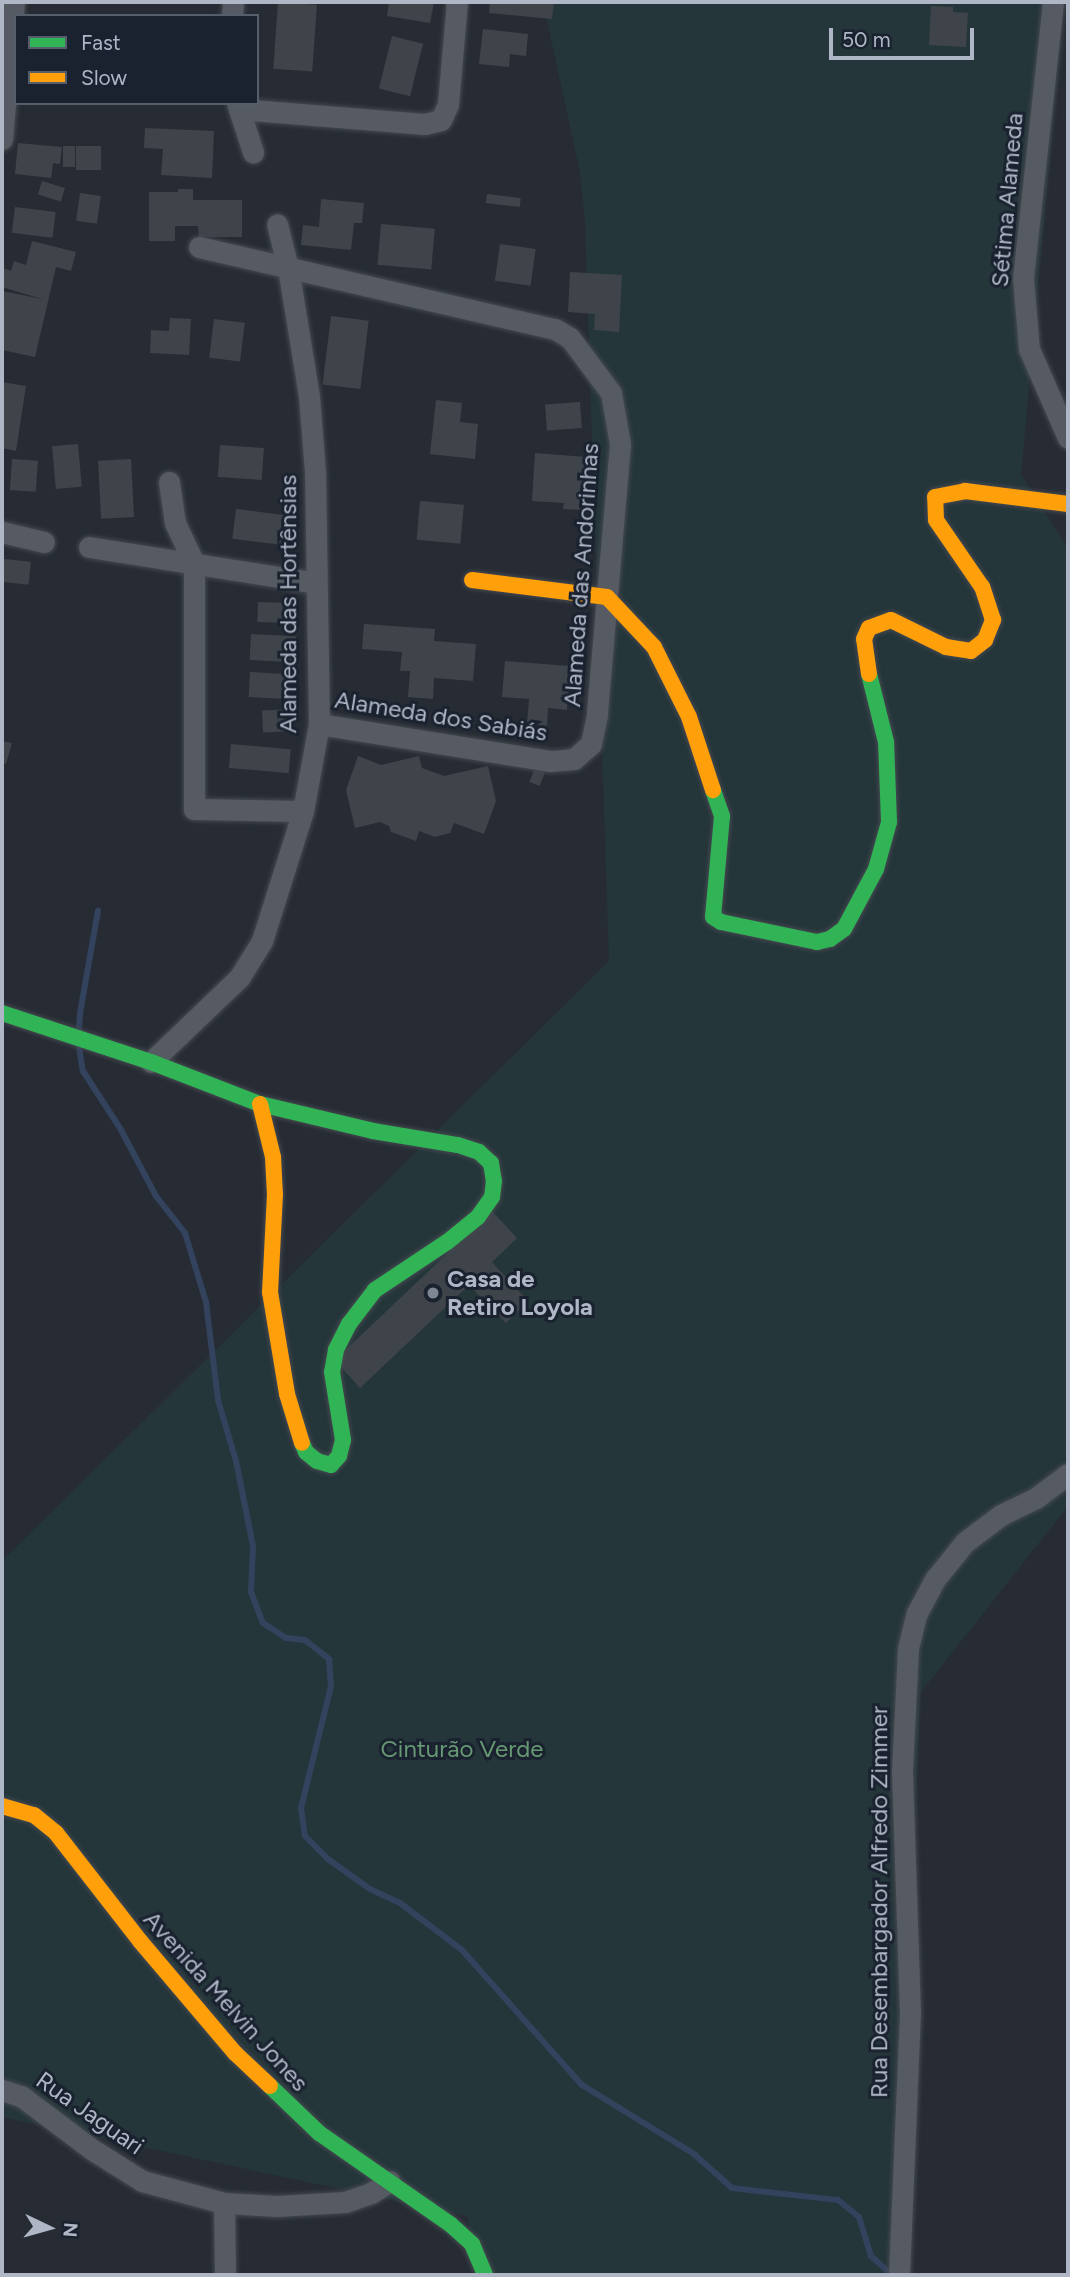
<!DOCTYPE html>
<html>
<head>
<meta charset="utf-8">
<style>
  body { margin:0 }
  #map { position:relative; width:1070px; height:2277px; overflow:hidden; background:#272c34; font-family:Figtree,sans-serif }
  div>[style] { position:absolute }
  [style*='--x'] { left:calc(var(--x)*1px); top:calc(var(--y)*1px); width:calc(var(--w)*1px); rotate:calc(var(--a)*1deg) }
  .green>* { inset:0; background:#24363a }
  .stream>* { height:6px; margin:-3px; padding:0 3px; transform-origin:3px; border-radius:3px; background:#33435e }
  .building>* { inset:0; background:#3f444b; transform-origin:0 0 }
  .roads { filter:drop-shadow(0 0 2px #44484f) drop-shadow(0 0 2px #44484f) }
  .street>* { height:21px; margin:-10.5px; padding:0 10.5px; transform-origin:10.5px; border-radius:10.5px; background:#565a62 }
  .fast>* { height:16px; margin:-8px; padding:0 8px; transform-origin:8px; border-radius:8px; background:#30b455 }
  .slow>* { height:16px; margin:-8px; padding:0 8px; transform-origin:8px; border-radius:8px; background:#ff9f0a }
  .dots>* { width:19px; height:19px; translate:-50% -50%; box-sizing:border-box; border:4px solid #1a222f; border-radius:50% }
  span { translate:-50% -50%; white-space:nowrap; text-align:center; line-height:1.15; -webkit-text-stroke:6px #1a222f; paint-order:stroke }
  .street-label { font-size:24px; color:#afb7c6 }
  .poi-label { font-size:24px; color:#afb7c6; font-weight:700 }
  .left { translate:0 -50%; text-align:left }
  .park-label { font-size:24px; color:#669873 }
  .frame { position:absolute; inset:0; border:4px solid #afb7c6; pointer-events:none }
  .legend { position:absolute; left:14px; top:14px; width:245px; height:91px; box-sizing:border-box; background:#1a222f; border:2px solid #565e6b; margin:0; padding:9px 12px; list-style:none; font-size:21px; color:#afb7c6 }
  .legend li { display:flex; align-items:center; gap:14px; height:35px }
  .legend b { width:35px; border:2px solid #565e6b }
  .north { position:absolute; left:14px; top:2193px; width:70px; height:70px; -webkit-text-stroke:5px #1a222f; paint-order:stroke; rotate:95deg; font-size:19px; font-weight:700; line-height:28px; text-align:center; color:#afb7c6 }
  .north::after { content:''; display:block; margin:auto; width:24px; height:32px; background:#afb7c6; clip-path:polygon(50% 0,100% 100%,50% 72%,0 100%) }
  .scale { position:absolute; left:829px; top:28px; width:145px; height:32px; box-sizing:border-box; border:4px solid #afb7c6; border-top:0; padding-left:9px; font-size:21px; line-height:24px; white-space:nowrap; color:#afb7c6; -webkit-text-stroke:5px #1a222f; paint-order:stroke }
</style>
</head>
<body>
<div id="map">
  <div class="green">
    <div style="clip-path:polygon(543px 2px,1064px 2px,1021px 475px,1068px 548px,1068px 1506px,921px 1692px,893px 2275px,482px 2275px,467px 2216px,2px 2117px,2px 1561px,609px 961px,585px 221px,580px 172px)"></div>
  </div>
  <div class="stream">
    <div style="--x:79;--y:1029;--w:16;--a:-86"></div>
    <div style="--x:80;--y:1013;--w:104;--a:-80"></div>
    <div style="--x:79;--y:1047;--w:24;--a:81"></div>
    <div style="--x:83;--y:1071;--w:68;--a:57"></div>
    <div style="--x:120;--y:1128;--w:77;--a:62.1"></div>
    <div style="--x:156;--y:1196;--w:47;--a:51.9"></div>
    <div style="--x:185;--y:1233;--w:72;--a:73.1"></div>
    <div style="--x:206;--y:1302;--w:99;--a:83"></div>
    <div style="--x:218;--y:1400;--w:64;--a:73.6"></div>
    <div style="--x:236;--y:1461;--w:87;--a:78.7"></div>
    <div style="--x:253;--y:1546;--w:46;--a:92.5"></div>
    <div style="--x:251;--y:1592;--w:33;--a:69"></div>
    <div style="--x:263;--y:1623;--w:27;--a:33"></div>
    <div style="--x:286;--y:1638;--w:19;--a:6"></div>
    <div style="--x:305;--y:1640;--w:31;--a:38"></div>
    <div style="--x:329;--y:1659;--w:27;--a:86"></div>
    <div style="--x:331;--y:1686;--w:126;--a:103.8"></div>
    <div style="--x:301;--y:1808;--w:28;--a:82"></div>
    <div style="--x:305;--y:1836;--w:33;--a:45"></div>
    <div style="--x:328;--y:1859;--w:52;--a:35.5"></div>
    <div style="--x:370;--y:1889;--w:33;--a:25"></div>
    <div style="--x:400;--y:1903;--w:78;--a:37.2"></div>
    <div style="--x:462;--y:1950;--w:181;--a:48.4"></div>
    <div style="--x:582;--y:2085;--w:132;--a:31.6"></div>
    <div style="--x:694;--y:2154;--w:51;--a:41.8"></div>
    <div style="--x:732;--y:2188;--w:107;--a:6.5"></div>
    <div style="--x:838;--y:2200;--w:27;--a:39"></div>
    <div style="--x:859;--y:2217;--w:41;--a:72.9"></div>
    <div style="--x:871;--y:2256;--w:28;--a:42"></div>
  </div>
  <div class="building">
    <div style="left:278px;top:2px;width:39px;height:67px;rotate:4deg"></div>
    <div style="clip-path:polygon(389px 2px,434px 2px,430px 23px,387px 16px)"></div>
    <div style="clip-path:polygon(490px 2px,554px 2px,552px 19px,489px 13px)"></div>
    <div style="clip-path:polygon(931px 6px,953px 7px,953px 12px,968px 13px,966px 47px,929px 45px)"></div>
    <div style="clip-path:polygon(483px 29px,528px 34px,526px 56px,510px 54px,509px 67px,479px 64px)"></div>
    <div style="left:392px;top:36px;width:32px;height:54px;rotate:14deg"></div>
    <div style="clip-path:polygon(145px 128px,214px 131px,212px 178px,161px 175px,163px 149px,144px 148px)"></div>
    <div style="clip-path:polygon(18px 143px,62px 147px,60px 164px,53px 163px,51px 178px,15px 174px)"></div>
    <div style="left:63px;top:146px;width:12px;height:21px"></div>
    <div style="left:76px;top:146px;width:25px;height:24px"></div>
    <div style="left:42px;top:181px;width:24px;height:14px;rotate:17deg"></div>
    <div style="clip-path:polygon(178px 189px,193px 189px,193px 200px,242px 200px,242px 237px,199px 237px,198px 226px,175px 226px,175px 241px,149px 241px,149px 192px,178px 192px)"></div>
    <div style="left:80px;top:193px;width:21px;height:28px;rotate:8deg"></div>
    <div style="left:487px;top:194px;width:34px;height:9px;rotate:7deg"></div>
    <div style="clip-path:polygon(321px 199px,364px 203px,362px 223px,354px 223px,351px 250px,301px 245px,303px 225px,319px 227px)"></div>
    <div style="left:15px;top:207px;width:41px;height:26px;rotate:7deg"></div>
    <div style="left:381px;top:224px;width:54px;height:41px;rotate:5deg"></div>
    <div style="clip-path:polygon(32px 241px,76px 252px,71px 271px,56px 267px,35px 357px,2px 350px,2px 291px,42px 299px,2px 287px,3px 268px,11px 271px,14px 261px,26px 265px)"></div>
    <div style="left:500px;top:244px;width:36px;height:37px;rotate:8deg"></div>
    <div style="clip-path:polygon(570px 272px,622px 275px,619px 332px,594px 330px,595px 314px,568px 312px)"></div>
    <div style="left:331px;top:316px;width:38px;height:69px;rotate:7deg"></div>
    <div style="clip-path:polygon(170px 318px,191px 319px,189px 355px,150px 353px,151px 330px,169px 331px)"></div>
    <div style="left:214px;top:319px;width:31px;height:39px;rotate:7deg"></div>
    <div style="clip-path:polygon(2px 382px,26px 386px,16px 451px,2px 448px)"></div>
    <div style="clip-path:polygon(436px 400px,462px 403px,460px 422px,478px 424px,475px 459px,430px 454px)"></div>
    <div style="left:580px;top:402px;width:26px;height:35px;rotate:86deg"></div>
    <div style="left:78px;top:444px;width:43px;height:26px;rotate:85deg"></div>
    <div style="left:220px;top:445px;width:44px;height:32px;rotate:4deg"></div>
    <div style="clip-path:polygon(535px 453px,586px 457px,582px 510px,563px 509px,564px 503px,532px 501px)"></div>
    <div style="left:12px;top:459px;width:26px;height:31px;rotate:4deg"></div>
    <div style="left:131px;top:459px;width:58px;height:33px;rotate:87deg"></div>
    <div style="left:420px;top:501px;width:44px;height:39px;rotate:5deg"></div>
    <div style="left:236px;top:509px;width:55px;height:30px;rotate:7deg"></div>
    <div style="left:4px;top:559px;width:27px;height:23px;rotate:6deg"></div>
    <div style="left:258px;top:602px;width:25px;height:20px;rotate:2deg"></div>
    <div style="clip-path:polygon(364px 624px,435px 629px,434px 641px,476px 644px,473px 681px,434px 678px,433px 699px,408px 697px,410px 671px,400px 671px,402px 652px,362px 649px)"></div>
    <div style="left:251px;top:634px;width:45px;height:26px;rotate:3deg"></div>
    <div style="clip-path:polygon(505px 661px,570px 666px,567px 710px,548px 708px,547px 726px,527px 724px,529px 699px,502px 697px)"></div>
    <div style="left:250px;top:672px;width:42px;height:25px;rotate:3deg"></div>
    <div style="left:293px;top:709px;width:22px;height:31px;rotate:87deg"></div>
    <div style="clip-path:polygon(2px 741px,12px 743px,6px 764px,2px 763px)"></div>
    <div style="left:231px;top:744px;width:60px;height:24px;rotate:5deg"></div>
    <div style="clip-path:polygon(358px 756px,381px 765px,419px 756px,422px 768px,444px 776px,488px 766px,496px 801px,484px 834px,454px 823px,450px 833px,435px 837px,419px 831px,416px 841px,391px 832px,389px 826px,380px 822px,355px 828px,346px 790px)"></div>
    <div style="left:535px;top:768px;width:11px;height:15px;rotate:22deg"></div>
    <div style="clip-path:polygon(492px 1211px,517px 1238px,492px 1262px,528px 1301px,506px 1323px,469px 1285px,360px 1388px,335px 1360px)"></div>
  </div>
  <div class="roads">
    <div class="street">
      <div style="--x:1053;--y:2;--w:278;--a:96.2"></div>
      <div style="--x:1023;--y:278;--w:71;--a:85.2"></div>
      <div style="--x:1029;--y:349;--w:97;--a:66.3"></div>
      <div style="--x:232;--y:16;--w:14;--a:-86"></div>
      <div style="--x:237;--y:103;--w:52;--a:71.9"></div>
      <div style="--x:239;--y:109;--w:186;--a:4.6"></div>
      <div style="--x:424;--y:124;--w:17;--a:-13"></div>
      <div style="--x:441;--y:120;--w:17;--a:-66"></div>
      <div style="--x:448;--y:104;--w:102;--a:-85"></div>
      <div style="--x:2;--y:139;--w:138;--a:-85"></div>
      <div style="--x:199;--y:247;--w:365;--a:13"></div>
      <div style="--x:555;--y:329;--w:17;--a:31"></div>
      <div style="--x:570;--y:338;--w:69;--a:53.3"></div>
      <div style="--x:611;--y:393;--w:52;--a:80"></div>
      <div style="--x:620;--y:444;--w:272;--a:94.9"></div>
      <div style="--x:597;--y:715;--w:30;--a:102"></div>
      <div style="--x:591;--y:744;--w:23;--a:139"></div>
      <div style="--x:574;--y:759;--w:24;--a:175"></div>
      <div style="--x:550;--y:761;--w:234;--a:-170.9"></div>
      <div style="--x:169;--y:482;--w:41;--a:81.7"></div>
      <div style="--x:175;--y:523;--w:44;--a:64.6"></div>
      <div style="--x:194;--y:563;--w:246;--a:90"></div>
      <div style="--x:194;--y:809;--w:109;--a:1.1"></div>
      <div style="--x:2;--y:532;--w:43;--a:13.4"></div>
      <div style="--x:89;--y:547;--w:230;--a:9"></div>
      <div style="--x:151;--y:1062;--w:122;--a:-43.7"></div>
      <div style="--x:239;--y:978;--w:44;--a:-58.1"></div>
      <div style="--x:262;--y:941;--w:136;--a:-72.5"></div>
      <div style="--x:303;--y:811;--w:88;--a:-79.6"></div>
      <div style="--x:319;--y:724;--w:252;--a:-90.9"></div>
      <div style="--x:315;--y:472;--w:76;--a:-94.5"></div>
      <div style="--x:309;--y:396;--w:130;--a:-99.3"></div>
      <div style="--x:288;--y:268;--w:45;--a:-104"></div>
      <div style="--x:2;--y:2090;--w:20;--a:18"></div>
      <div style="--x:21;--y:2096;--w:90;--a:36.9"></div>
      <div style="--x:93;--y:2150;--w:58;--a:32.3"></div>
      <div style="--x:142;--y:2181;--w:85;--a:15"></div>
      <div style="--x:224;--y:2203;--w:53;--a:3.2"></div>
      <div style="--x:277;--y:2206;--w:68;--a:-3.4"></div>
      <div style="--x:345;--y:2202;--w:28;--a:-19"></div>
      <div style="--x:371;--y:2193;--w:22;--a:-32"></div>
      <div style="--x:224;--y:2203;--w:72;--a:89.2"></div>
      <div style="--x:899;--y:2275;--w:262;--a:-87.6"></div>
      <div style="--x:910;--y:2013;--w:242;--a:-91.9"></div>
      <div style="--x:902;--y:1771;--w:123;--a:-87.2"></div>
      <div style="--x:908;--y:1648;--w:36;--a:-76"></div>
      <div style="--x:917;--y:1613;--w:40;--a:-62"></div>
      <div style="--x:936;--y:1578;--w:46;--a:-51.1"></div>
      <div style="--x:965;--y:1542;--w:45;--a:-36.9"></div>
      <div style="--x:1001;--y:1515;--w:39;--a:-26"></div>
      <div style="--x:1036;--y:1498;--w:40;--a:-37"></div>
    </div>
    <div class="fast">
      <div style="--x:713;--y:790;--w:28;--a:71"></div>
      <div style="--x:722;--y:816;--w:101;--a:95.1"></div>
      <div style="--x:713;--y:917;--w:9;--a:32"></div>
      <div style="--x:721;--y:922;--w:98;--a:11.8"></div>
      <div style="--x:817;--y:942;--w:13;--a:-13"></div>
      <div style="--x:830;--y:939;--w:17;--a:-36"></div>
      <div style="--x:844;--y:929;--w:68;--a:-61.9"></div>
      <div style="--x:876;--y:869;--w:49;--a:-74.5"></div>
      <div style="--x:889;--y:822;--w:80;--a:-92.1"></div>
      <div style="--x:886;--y:742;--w:70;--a:-104"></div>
      <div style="--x:2;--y:1013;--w:157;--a:18.2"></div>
      <div style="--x:151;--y:1062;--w:117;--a:21.1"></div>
      <div style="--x:260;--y:1104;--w:116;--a:13.4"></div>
      <div style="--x:373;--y:1131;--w:86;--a:9.4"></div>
      <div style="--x:458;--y:1145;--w:22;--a:18"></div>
      <div style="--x:479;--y:1152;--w:16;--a:43"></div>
      <div style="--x:491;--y:1163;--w:18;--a:81"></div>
      <div style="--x:494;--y:1181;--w:16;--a:97"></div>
      <div style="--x:492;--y:1197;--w:24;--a:125"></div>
      <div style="--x:478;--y:1217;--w:40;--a:141"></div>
      <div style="--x:447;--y:1242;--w:87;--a:146.3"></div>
      <div style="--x:375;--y:1290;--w:43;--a:127.4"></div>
      <div style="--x:349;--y:1324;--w:29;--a:117"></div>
      <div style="--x:336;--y:1350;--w:22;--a:100"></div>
      <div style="--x:332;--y:1372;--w:69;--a:80.8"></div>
      <div style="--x:343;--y:1440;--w:16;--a:104"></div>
      <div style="--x:339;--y:1456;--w:12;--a:132"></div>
      <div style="--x:331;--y:1465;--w:15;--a:-164"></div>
      <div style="--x:317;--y:1461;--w:14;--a:-141"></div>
      <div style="--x:306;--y:1452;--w:10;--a:-114"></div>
      <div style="--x:270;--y:2086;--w:68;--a:43.8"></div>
      <div style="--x:319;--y:2133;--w:160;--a:34.8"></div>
      <div style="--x:450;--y:2224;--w:30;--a:42"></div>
      <div style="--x:472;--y:2244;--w:34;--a:67"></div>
    </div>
    <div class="slow">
      <div style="--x:472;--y:580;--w:136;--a:7.2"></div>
      <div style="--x:607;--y:597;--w:69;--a:46.8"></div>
      <div style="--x:654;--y:647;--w:78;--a:63.4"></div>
      <div style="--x:689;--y:717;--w:77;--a:71.8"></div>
      <div style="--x:869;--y:674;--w:35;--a:-98"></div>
      <div style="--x:864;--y:639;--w:12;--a:-66"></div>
      <div style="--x:869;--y:628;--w:23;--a:-20"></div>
      <div style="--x:891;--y:620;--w:61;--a:26.1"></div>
      <div style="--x:946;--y:647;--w:25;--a:9"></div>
      <div style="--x:971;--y:651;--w:18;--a:-38"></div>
      <div style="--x:985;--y:640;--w:22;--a:-68"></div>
      <div style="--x:993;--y:620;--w:35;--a:-108"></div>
      <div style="--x:982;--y:587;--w:81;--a:-124.5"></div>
      <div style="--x:936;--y:520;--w:23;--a:-92"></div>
      <div style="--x:935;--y:497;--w:31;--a:-11"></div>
      <div style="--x:965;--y:491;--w:104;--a:7.2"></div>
      <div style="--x:260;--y:1104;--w:55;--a:76.2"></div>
      <div style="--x:273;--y:1157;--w:37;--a:87"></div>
      <div style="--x:275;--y:1194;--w:98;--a:92.9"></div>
      <div style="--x:270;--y:1292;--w:103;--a:80.5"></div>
      <div style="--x:287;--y:1394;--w:51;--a:73"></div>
      <div style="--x:2;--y:1806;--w:33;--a:16"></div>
      <div style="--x:34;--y:1815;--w:28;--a:39"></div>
      <div style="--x:56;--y:1833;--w:137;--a:52.1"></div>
      <div style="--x:140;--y:1941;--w:147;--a:49.7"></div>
      <div style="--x:235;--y:2053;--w:48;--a:43.3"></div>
    </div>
  </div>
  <div class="dots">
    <div style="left:433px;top:1293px;background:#7f8693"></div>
  </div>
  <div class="street-label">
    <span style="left:1007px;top:200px;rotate:-85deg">Sétima Alameda</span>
    <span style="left:581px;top:575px;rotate:-86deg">Alameda das Andorinhas</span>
    <span style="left:288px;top:604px;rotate:-90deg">Alameda das Hortênsias</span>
    <span style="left:441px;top:716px;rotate:9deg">Alameda dos Sabiás</span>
    <span style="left:879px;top:1902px;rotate:-90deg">Rua Desembargador Alfredo Zimmer</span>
    <span style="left:226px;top:2001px;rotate:48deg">Avenida Melvin Jones</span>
    <span style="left:90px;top:2113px;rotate:35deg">Rua Jaguari</span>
  </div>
  <div class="poi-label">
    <span class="left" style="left:447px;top:1293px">Casa de<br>Retiro Loyola</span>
  </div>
  <div class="park-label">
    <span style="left:462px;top:1749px">Cinturão Verde</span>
  </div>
  <div class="frame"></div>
  <ul class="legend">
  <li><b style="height:9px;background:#30b455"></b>Fast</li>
  <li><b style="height:9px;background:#ff9f0a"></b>Slow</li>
  </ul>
  <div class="north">N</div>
  <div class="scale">50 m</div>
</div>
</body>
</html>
